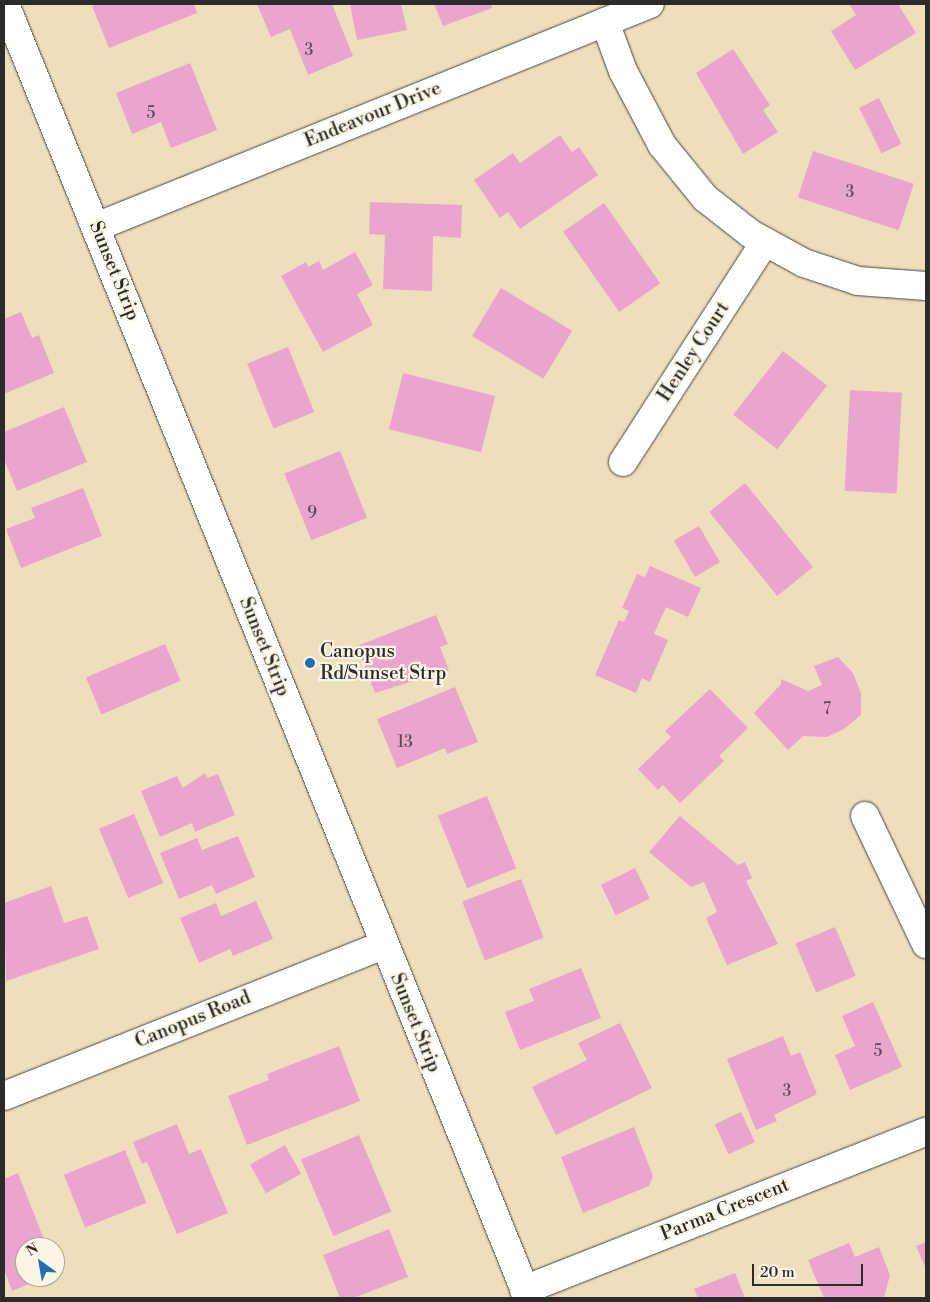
<!DOCTYPE html>
<html>
<head>
<meta charset="utf-8">
<style>
  body { margin:0 }
  #map { position:relative; width:930px; height:1302px; overflow:hidden; background:#eedebc; font-family:"Libre Bodoni",serif }
  div>[style] { position:absolute }
  [style*='--x'] { left:calc(var(--x)*1px); top:calc(var(--y)*1px); width:calc(var(--w)*1px); rotate:calc(var(--a)*1deg) }
  .building>* { inset:0; background:#eaa5ce; transform-origin:0 0 }
  .roads { filter:drop-shadow(0 0 1px #484641) drop-shadow(0 0 1px #484641) }
  .street>* { height:28px; margin:-14px; padding:0 14px; transform-origin:14px; border-radius:14px; background:#fff }
  .secondary>* { height:28px; margin:-14px; padding:0 14px; transform-origin:14px; border-radius:14px; background:#fff }
  .dots>* { width:14px; height:14px; translate:-50% -50%; box-sizing:border-box; border:2px solid #fcf5e5; border-radius:50% }
  span { translate:-50% -50%; white-space:nowrap; text-align:center; line-height:1.15; -webkit-text-stroke:4.5px #fcf5e5; paint-order:stroke }
  .number-label { font-size:16px; color:#5b4a54 }
  .number-label span { -webkit-text-stroke-width:0 }
  .street-label { font-size:19px; color:#2b2b2b }
  .poi-label { font-size:19px; color:#2b2b2b }
  .left { translate:0 -50%; text-align:left }
  .frame { position:absolute; inset:0; border:5px solid #2b2b2b; pointer-events:none }
  .north { position:absolute; left:15px; top:1237px; width:50px; height:50px; box-sizing:border-box; background:#fcf5e5; border:1px solid #a8a49b; border-radius:50%; rotate:328deg; font-size:14px; font-weight:700; line-height:20px; text-align:center; color:#2b2b2b }
  .north::after { content:''; display:block; margin:auto; width:18px; height:22px; background:#1f6fb2; clip-path:polygon(50% 0,100% 100%,50% 72%,0 100%) }
  .scale { position:absolute; left:752px; top:1264px; width:111px; height:22px; box-sizing:border-box; border:2px solid #2b2b2b; border-top:0; padding-left:6px; font-size:15px; line-height:18px; white-space:nowrap; color:#2b2b2b; -webkit-text-stroke:4px #fcf5e5; paint-order:stroke }
</style>
</head>
<body>
<div id="map">
  <div class="building">
    <div style="clip-path:polygon(98px 4px,194px 4px,197px 13px,109px 48px,92px 6px)"></div>
    <div style="clip-path:polygon(257px 4px,332px 4px,353px 56px,308px 75px,290px 29px,271px 37px)"></div>
    <div style="clip-path:polygon(350px 4px,401px 4px,407px 30px,357px 40px)"></div>
    <div style="clip-path:polygon(434px 4px,491px 4px,492px 8px,443px 26px)"></div>
    <div style="clip-path:polygon(849px 4px,898px 4px,916px 33px,855px 70px,831px 31px,856px 15px)"></div>
    <div style="clip-path:polygon(733px 49px,770px 105px,763px 110px,778px 132px,743px 154px,696px 73px)"></div>
    <div style="clip-path:polygon(190px 63px,217px 130px,171px 148px,161px 122px,132px 134px,116px 93px)"></div>
    <div style="left:879px;top:98px;width:51px;height:22px;rotate:64deg"></div>
    <div style="clip-path:polygon(560px 135px,572px 152px,579px 147px,598px 175px,520px 229px,508px 212px,500px 218px,474px 180px,513px 153px,520px 163px)"></div>
    <div style="left:813px;top:151px;width:106px;height:49px;rotate:18deg"></div>
    <div style="clip-path:polygon(370px 202px,462px 205px,461px 238px,433px 236px,432px 291px,383px 289px,385px 235px,369px 234px)"></div>
    <div style="left:604px;top:203px;width:98px;height:50px;rotate:55deg"></div>
    <div style="clip-path:polygon(355px 252px,373px 285px,357px 294px,373px 325px,323px 352px,281px 276px,306px 262px,308px 267px,319px 261px,323px 270px)"></div>
    <div style="left:501px;top:288px;width:83px;height:56px;rotate:31deg"></div>
    <div style="clip-path:polygon(21px 312px,32px 338px,39px 335px,54px 373px,4px 394px,4px 319px)"></div>
    <div style="left:288px;top:347px;width:70px;height:44px;rotate:68deg"></div>
    <div style="left:783px;top:351px;width:56px;height:81px;rotate:38deg"></div>
    <div style="left:403px;top:373px;width:95px;height:58px;rotate:14deg"></div>
    <div style="left:850px;top:390px;width:52px;height:101px;rotate:3deg"></div>
    <div style="clip-path:polygon(64px 407px,87px 462px,17px 491px,4px 459px,4px 432px)"></div>
    <div style="left:340px;top:451px;width:72px;height:60px;rotate:68deg"></div>
    <div style="left:745px;top:483px;width:108px;height:46px;rotate:51deg"></div>
    <div style="clip-path:polygon(83px 488px,102px 536px,21px 568px,6px 529px,35px 518px,31px 508px)"></div>
    <div style="left:699px;top:526px;width:42px;height:29px;rotate:60deg"></div>
    <div style="clip-path:polygon(650px 566px,701px 588px,688px 617px,666px 607px,654px 634px,668px 640px,650px 682px,642px 678px,636px 693px,595px 675px,619px 620px,624px 622px,629px 611px,622px 608px,637px 574px,645px 577px)"></div>
    <div style="clip-path:polygon(436px 615px,448px 644px,440px 647px,449px 670px,375px 693px,357px 646px)"></div>
    <div style="left:165px;top:644px;width:40px;height:86px;rotate:67deg"></div>
    <div style="clip-path:polygon(838px 657px,853px 673px,861px 693px,861px 715px,844px 729px,827px 737px,803px 736px,788px 750px,754px 713px,781px 684px,781px 679px,808px 691px,822px 685px,814px 666px)"></div>
    <div style="clip-path:polygon(455px 687px,478px 742px,447px 754px,445px 748px,397px 768px,377px 719px)"></div>
    <div style="clip-path:polygon(710px 689px,748px 728px,719px 756px,724px 761px,680px 803px,663px 785px,658px 790px,638px 769px,671px 737px,665px 731px)"></div>
    <div style="clip-path:polygon(205px 773px,207px 778px,218px 774px,235px 815px,195px 832px,192px 823px,160px 837px,141px 791px,177px 776px,183px 788px)"></div>
    <div style="left:487px;top:796px;width:78px;height:53px;rotate:68deg"></div>
    <div style="left:134px;top:814px;width:75px;height:38px;rotate:67deg"></div>
    <div style="clip-path:polygon(680px 816px,738px 865px,745px 862px,752px 878px,746px 881px,778px 944px,727px 965px,706px 918px,717px 912px,704px 882px,691px 887px,649px 852px)"></div>
    <div style="clip-path:polygon(238px 836px,255px 877px,216px 894px,212px 885px,179px 899px,160px 853px,197px 838px,202px 850px)"></div>
    <div style="left:635px;top:868px;width:34px;height:38px;rotate:64deg"></div>
    <div style="left:521px;top:879px;width:63px;height:63px;rotate:69deg"></div>
    <div style="clip-path:polygon(51px 886px,64px 923px,87px 916px,99px 949px,6px 981px,4px 903px)"></div>
    <div style="clip-path:polygon(256px 901px,273px 939px,233px 956px,230px 949px,199px 963px,180px 918px,216px 903px,221px 916px)"></div>
    <div style="left:835px;top:927px;width:53px;height:43px;rotate:67deg"></div>
    <div style="clip-path:polygon(581px 968px,601px 1018px,520px 1050px,505px 1012px,534px 1001px,529px 989px)"></div>
    <div style="clip-path:polygon(873px 1002px,902px 1067px,850px 1090px,835px 1055px,855px 1046px,842px 1016px)"></div>
    <div style="clip-path:polygon(620px 1023px,652px 1088px,556px 1135px,532px 1087px,587px 1060px,578px 1043px)"></div>
    <div style="clip-path:polygon(783px 1036px,791px 1056px,800px 1052px,817px 1094px,774px 1115px,777px 1121px,756px 1130px,727px 1059px)"></div>
    <div style="clip-path:polygon(339px 1046px,360px 1101px,247px 1145px,228px 1096px,269px 1080px,267px 1074px)"></div>
    <div style="left:741px;top:1112px;width:33px;height:29px;rotate:65deg"></div>
    <div style="clip-path:polygon(177px 1124px,189px 1154px,201px 1149px,228px 1213px,177px 1234px,147px 1162px,142px 1164px,133px 1142px)"></div>
    <div style="clip-path:polygon(634px 1127px,653px 1176px,649px 1186px,583px 1213px,561px 1157px)"></div>
    <div style="left:359px;top:1135px;width:83px;height:63px;rotate:67deg"></div>
    <div style="left:285px;top:1145px;width:33px;height:40px;rotate:61deg"></div>
    <div style="left:125px;top:1150px;width:57px;height:66px;rotate:68deg"></div>
    <div style="clip-path:polygon(18px 1173px,47px 1247px,25px 1247px,25px 1277px,46px 1277px,12px 1291px,4px 1269px,4px 1179px)"></div>
    <div style="clip-path:polygon(389px 1229px,408px 1277px,353px 1298px,340px 1298px,323px 1255px)"></div>
    <div style="clip-path:polygon(926px 1242px,926px 1269px,916px 1246px)"></div>
    <div style="clip-path:polygon(849px 1243px,855px 1257px,879px 1247px,890px 1275px,884px 1298px,824px 1298px,808px 1260px)"></div>
    <div style="clip-path:polygon(735px 1273px,745px 1298px,698px 1298px,694px 1289px)"></div>
  </div>
  <div class="roads">
    <div class="street">
      <div style="--x:605;--y:22;--w:52;--a:69.8"></div>
      <div style="--x:623;--y:71;--w:84;--a:62.2"></div>
      <div style="--x:662;--y:145;--w:68;--a:50.9"></div>
      <div style="--x:705;--y:198;--w:58;--a:38"></div>
      <div style="--x:751;--y:234;--w:60;--a:28.7"></div>
      <div style="--x:804;--y:263;--w:57;--a:18.4"></div>
      <div style="--x:858;--y:281;--w:68;--a:4.2"></div>
      <div style="--x:96;--y:227;--w:597;--a:-21.93"></div>
      <div style="--x:623;--y:462;--w:262;--a:-57.2"></div>
      <div style="--x:865;--y:816;--w:142;--a:64.5"></div>
      <div style="--x:4;--y:1096;--w:408;--a:-21.7"></div>
      <div style="--x:524;--y:1290;--w:432;--a:-21.5"></div>
    </div>
    <div class="secondary">
      <div style="--x:5;--y:4;--w:1396;--a:67.99"></div>
    </div>
  </div>
  <div class="dots">
    <div style="left:310px;top:663px;background:#1f6fb2"></div>
  </div>
  <div class="number-label">
    <span style="left:309px;top:50px">3</span>
    <span style="left:151px;top:113px">5</span>
    <span style="left:850px;top:192px">3</span>
    <span style="left:312px;top:513px">9</span>
    <span style="left:827px;top:709px">7</span>
    <span style="left:405px;top:742px">13</span>
    <span style="left:878px;top:1051px">5</span>
    <span style="left:787px;top:1091px">3</span>
  </div>
  <div class="street-label">
    <span style="left:373px;top:115px;rotate:-22deg">Endeavour Drive</span>
    <span style="left:114px;top:271px;rotate:68deg">Sunset Strip</span>
    <span style="left:694px;top:352px;rotate:-57deg">Henley Court</span>
    <span style="left:264px;top:647px;rotate:68deg">Sunset Strip</span>
    <span style="left:193px;top:1020px;rotate:-22deg">Canopus Road</span>
    <span style="left:415px;top:1023px;rotate:68deg">Sunset Strip</span>
    <span style="left:725px;top:1210px;rotate:-22deg">Parma Crescent</span>
  </div>
  <div class="poi-label">
    <span class="left" style="left:320px;top:663px">Canopus<br>Rd/Sunset Strp</span>
  </div>
  <div class="frame"></div>
  <div class="north">N</div>
  <div class="scale">20 m</div>
</div>
</body>
</html>
